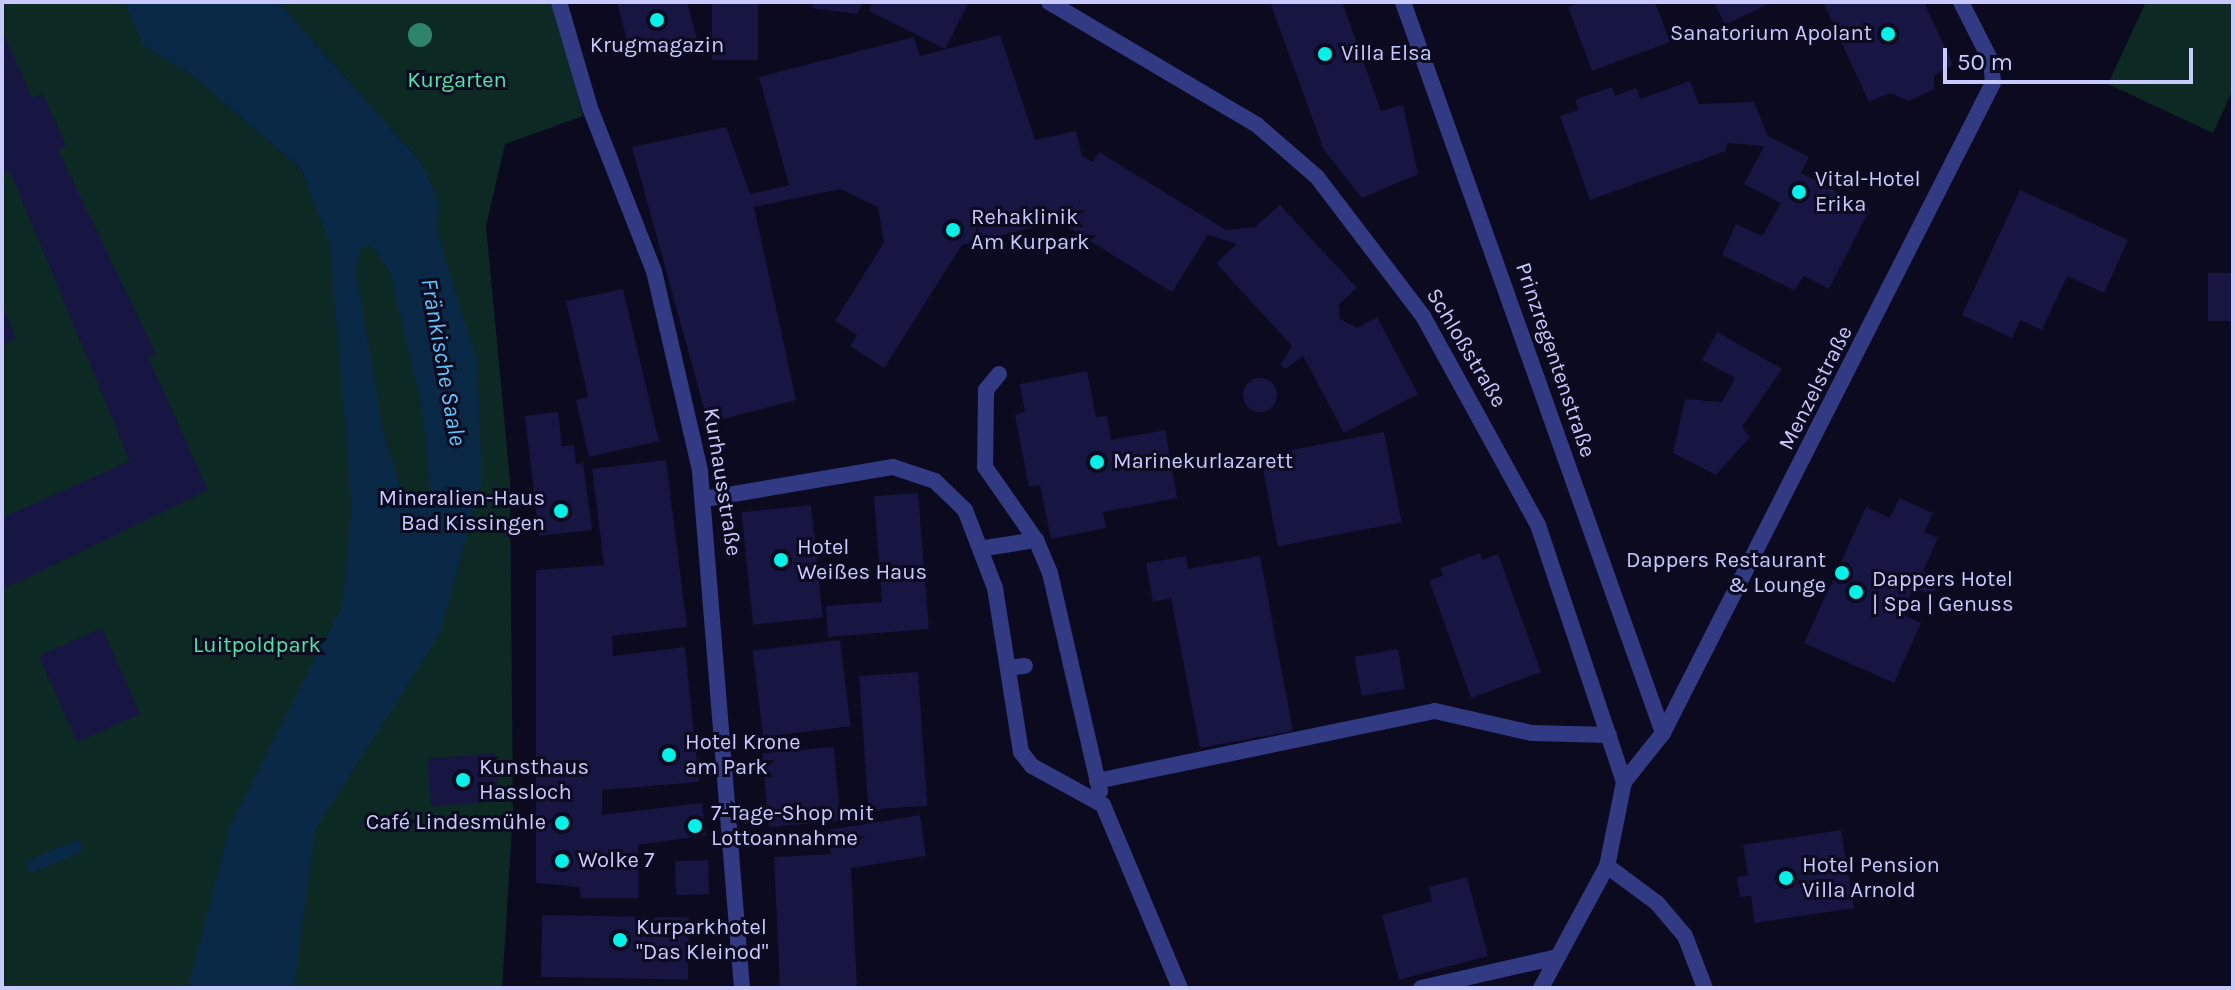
<!DOCTYPE html>
<html>
<head>
<meta charset="utf-8">
<style>
  body { margin:0 }
  #map { position:relative; width:2235px; height:990px; overflow:hidden; background:#0b0a1f; font-family:Karla,sans-serif }
  div>[style] { position:absolute }
  [style*='--x'] { left:calc(var(--x)*1px); top:calc(var(--y)*1px); width:calc(var(--w)*1px); rotate:calc(var(--a)*1deg) }
  .green>* { inset:0; background:#0d2924 }
  .water>* { inset:0; background:#082845; transform-origin:0 0 }
  .building>* { inset:0; background:#171541; transform-origin:0 0 }
  .round { border-radius:50% }
  .service>* { height:16px; margin:-8px; padding:0 8px; transform-origin:8px; border-radius:8px; background:#313a82 }
  .pedestrian>* { height:16px; margin:-8px; padding:0 8px; transform-origin:8px; border-radius:8px; background:#313a82 }
  .minor>* { height:16px; margin:-8px; padding:0 8px; transform-origin:8px; border-radius:8px; background:#313a82 }
  .trees>* { width:24px; height:24px; margin:-12px; border-radius:50%; background:#2e846b }
  .dots>* { width:22px; height:22px; translate:-50% -50%; box-sizing:border-box; border:4px solid #0b0a1f; border-radius:50% }
  span { translate:-50% -50%; white-space:nowrap; text-align:center; line-height:1.15; -webkit-text-stroke:6px #0b0a1f; paint-order:stroke }
  .poi-label { font-size:22px; color:#c8c9ff }
  .right { translate:-100% -50%; text-align:right }
  .left { translate:0 -50%; text-align:left }
  .park-label { font-size:22px; color:#4be8aa }
  .street-label { font-size:22px; color:#c8c9ff }
  .water-label { font-size:24px; color:#56c9ff; font-style:italic }
  .frame { position:absolute; inset:0; border:4px solid #c8c9ff; pointer-events:none }
  .scale { position:absolute; left:1943px; top:48px; width:250px; height:36px; box-sizing:border-box; border:4px solid #c8c9ff; border-top:0; padding-left:10px; font-size:24px; line-height:28px; white-space:nowrap; color:#c8c9ff; -webkit-text-stroke:6px #0b0a1f; paint-order:stroke }
</style>
</head>
<body>
<div id="map">
  <div class="green">
    <div style="clip-path:polygon(2px 2px,124px 2px,144px 45px,194px 77px,301px 169px,331px 244px,421px 162px,278px 2px,553px 2px,583px 116px,505px 144px,486px 226px,510px 480px,513px 813px,502px 988px,2px 988px)"></div>
    <div style="clip-path:polygon(2146px 2px,2233px 2px,2233px 90px,2213px 133px,2108px 84px)"></div>
  </div>
  <div class="water">
    <div style="clip-path:polygon(evenodd,124px 2px,278px 2px,421px 162px,439px 202px,437px 232px,477px 361px,482px 481px,440px 634px,315px 830px,294px 988px,188px 988px,230px 825px,342px 606px,352px 508px,330px 244px,301px 169px,194px 77px,143px 45px,124px 2px,372px 245px,390px 272px,422px 409px,431px 495px,419px 507px,402px 493px,383px 430px,356px 272px,361px 248px,372px 245px)"></div>
    <div style="left:79px;top:839px;width:13px;height:58px;rotate:67deg"></div>
  </div>
  <div class="building">
    <div style="clip-path:polygon(617px 2px,687px 2px,697px 39px,631px 56px)"></div>
    <div style="left:712px;top:2px;width:46px;height:58px"></div>
    <div style="clip-path:polygon(814px 2px,863px 2px,857px 14px,812px 8px)"></div>
    <div style="clip-path:polygon(873px 2px,969px 2px,945px 49px,869px 11px)"></div>
    <div style="clip-path:polygon(1270px 2px,1342px 2px,1381px 111px,1403px 105px,1418px 174px,1362px 198px,1324px 150px)"></div>
    <div style="clip-path:polygon(1582px 2px,1655px 2px,1670px 42px,1592px 71px,1568px 7px)"></div>
    <div style="clip-path:polygon(1714px 2px,1772px 2px,1725px 25px)"></div>
    <div style="clip-path:polygon(1823px 2px,1924px 2px,1953px 65px,1934px 75px,1934px 89px,1909px 101px,1890px 93px,1869px 102px)"></div>
    <div style="clip-path:polygon(2px 30px,32px 98px,43px 94px,66px 146px,58px 150px,156px 354px,148px 357px,208px 490px,2px 590px,2px 518px,130px 461px,10px 171px,2px 175px)"></div>
    <div style="clip-path:polygon(1000px 35px,1035px 140px,1076px 131px,1082px 156px,1093px 162px,1099px 152px,1226px 230px,1255px 227px,1280px 205px,1357px 288px,1339px 304px,1340px 319px,1357px 328px,1377px 317px,1418px 394px,1344px 433px,1303px 356px,1286px 369px,1280px 365px,1292px 346px,1216px 263px,1237px 244px,1208px 235px,1172px 292px,1058px 221px,962px 245px,884px 368px,850px 346px,857px 335px,835px 321px,884px 242px,878px 207px,840px 189px,754px 207px,796px 400px,708px 423px,632px 147px,726px 127px,750px 194px,789px 185px,759px 77px,914px 37px,920px 56px)"></div>
    <div style="clip-path:polygon(1690px 81px,1699px 104px,1754px 102px,1768px 136px,1809px 157px,1801px 173px,1870px 209px,1829px 289px,1804px 276px,1794px 290px,1722px 255px,1736px 224px,1762px 236px,1781px 203px,1744px 184px,1764px 146px,1727px 143px,1726px 151px,1590px 200px,1560px 116px,1578px 110px,1575px 100px,1612px 87px,1615px 96px,1636px 88px,1640px 99px)"></div>
    <div style="clip-path:polygon(2020px 190px,2128px 240px,2104px 293px,2067px 276px,2042px 330px,2020px 320px,2012px 338px,1962px 315px)"></div>
    <div style="left:2208px;top:273px;width:25px;height:48px"></div>
    <div style="clip-path:polygon(623px 289px,659px 441px,589px 457px,576px 400px,588px 397px,566px 301px)"></div>
    <div style="clip-path:polygon(2px 305px,16px 339px,2px 344px)"></div>
    <div style="clip-path:polygon(1717px 332px,1782px 369px,1742px 427px,1750px 437px,1716px 475px,1673px 453px,1685px 399px,1722px 402px,1735px 378px,1702px 360px)"></div>
    <div style="clip-path:polygon(1087px 371px,1096px 417px,1107px 416px,1111px 440px,1165px 430px,1177px 498px,1103px 512px,1106px 528px,1051px 539px,1040px 485px,1029px 487px,1015px 415px,1025px 412px,1020px 384px)"></div>
    <div class="round" style="left:1243px;top:378px;width:34px;height:34px"></div>
    <div style="clip-path:polygon(558px 412px,562px 446px,574px 445px,576px 464px,583px 463px,592px 530px,539px 536px,525px 416px)"></div>
    <div style="left:1384px;top:432px;width:92px;height:126px;rotate:79deg"></div>
    <div style="clip-path:polygon(666px 460px,687px 627px,612px 636px,613px 656px,685px 647px,699px 782px,602px 790px,602px 815px,702px 803px,706px 835px,638px 845px,639px 898px,581px 898px,579px 887px,536px 883px,536px 570px,604px 565px,592px 469px)"></div>
    <div style="clip-path:polygon(918px 493px,929px 629px,828px 637px,826px 606px,882px 602px,874px 496px)"></div>
    <div style="clip-path:polygon(1899px 498px,1933px 513px,1924px 532px,1938px 538px,1923px 571px,1940px 579px,1932px 596px,1914px 587px,1902px 614px,1921px 623px,1894px 683px,1804px 643px,1866px 507px,1890px 518px)"></div>
    <div style="left:811px;top:505px;width:113px;height:70px;rotate:84deg"></div>
    <div style="clip-path:polygon(1480px 553px,1482px 560px,1498px 554px,1541px 672px,1471px 698px,1429px 580px,1443px 576px,1440px 568px)"></div>
    <div style="clip-path:polygon(1186px 556px,1188px 569px,1260px 556px,1293px 731px,1200px 748px,1171px 598px,1153px 602px,1146px 563px)"></div>
    <div style="left:102px;top:628px;width:94px;height:69px;rotate:66deg"></div>
    <div style="left:840px;top:640px;width:87px;height:88px;rotate:83deg"></div>
    <div style="left:1398px;top:649px;width:40px;height:44px;rotate:80deg"></div>
    <div style="left:918px;top:672px;width:134px;height:59px;rotate:86deg"></div>
    <div style="left:834px;top:747px;width:74px;height:72px;rotate:85deg"></div>
    <div style="left:495px;top:753px;width:48px;height:68px;rotate:85deg"></div>
    <div style="clip-path:polygon(920px 815px,926px 856px,851px 868px,857px 988px,780px 988px,774px 857px,831px 854px,829px 830px)"></div>
    <div style="clip-path:polygon(1841px 830px,1854px 908px,1755px 923px,1751px 896px,1740px 897px,1737px 877px,1748px 875px,1743px 845px)"></div>
    <div style="left:708px;top:860px;width:34px;height:33px;rotate:88deg"></div>
    <div style="clip-path:polygon(1467px 877px,1488px 956px,1399px 980px,1382px 915px,1432px 901px,1429px 887px)"></div>
    <div style="left:542px;top:915px;width:147px;height:62px;rotate:1deg"></div>
  </div>
  <div class="service">
    <div style="--x:999;--y:374;--w:21;--a:129"></div>
    <div style="--x:986;--y:390;--w:77;--a:90.7"></div>
    <div style="--x:985;--y:467;--w:89;--a:55.1"></div>
    <div style="--x:1036;--y:540;--w:36;--a:67"></div>
    <div style="--x:1050;--y:573;--w:224;--a:77.1"></div>
    <div style="--x:704;--y:499;--w:192;--a:-9.6"></div>
    <div style="--x:893;--y:467;--w:44;--a:18.4"></div>
    <div style="--x:935;--y:481;--w:42;--a:44"></div>
    <div style="--x:965;--y:510;--w:84;--a:69"></div>
    <div style="--x:995;--y:588;--w:166;--a:81"></div>
    <div style="--x:1021;--y:752;--w:18;--a:52"></div>
    <div style="--x:1032;--y:766;--w:81;--a:28.8"></div>
    <div style="--x:1103;--y:805;--w:199;--a:67.2"></div>
    <div style="--x:985;--y:548;--w:52;--a:-8.9"></div>
    <div style="--x:1008;--y:668;--w:17;--a:-7"></div>
    <div style="--x:1097;--y:781;--w:345;--a:-11.7"></div>
    <div style="--x:1435;--y:711;--w:99;--a:12.8"></div>
    <div style="--x:1532;--y:733;--w:77;--a:1.5"></div>
    <div style="--x:1421;--y:988;--w:139;--a:-12.8"></div>
  </div>
  <div class="pedestrian">
    <div style="--x:559;--y:2;--w:110;--a:73.7"></div>
    <div style="--x:590;--y:108;--w:175;--a:68.6"></div>
    <div style="--x:654;--y:271;--w:205;--a:77"></div>
  </div>
  <div class="minor">
    <div style="--x:1049;--y:2;--w:242;--a:30.6"></div>
    <div style="--x:1257;--y:125;--w:79;--a:40.9"></div>
    <div style="--x:1317;--y:177;--w:175;--a:52.7"></div>
    <div style="--x:1423;--y:316;--w:239;--a:61.2"></div>
    <div style="--x:1538;--y:525;--w:271;--a:71.5"></div>
    <div style="--x:1624;--y:782;--w:86;--a:101.4"></div>
    <div style="--x:1607;--y:866;--w:139;--a:118.4"></div>
    <div style="--x:1403;--y:2;--w:776;--a:70.42"></div>
    <div style="--x:700;--y:471;--w:519;--a:85.36"></div>
    <div style="--x:1624;--y:782;--w:63;--a:-51.5"></div>
    <div style="--x:1663;--y:733;--w:729;--a:-63.08"></div>
    <div style="--x:1993;--y:83;--w:22;--a:-95"></div>
    <div style="--x:1991;--y:61;--w:66;--a:-117"></div>
    <div style="--x:1607;--y:866;--w:62;--a:36.5"></div>
    <div style="--x:1657;--y:903;--w:43;--a:49.7"></div>
    <div style="--x:1685;--y:936;--w:56;--a:69"></div>
  </div>
  <div class="trees">
    <div style="left:420px;top:35px"></div>
  </div>
  <div class="dots">
    <div style="left:657px;top:20px;background:#00f3e8"></div>
    <div style="left:1888px;top:34px;background:#00f3e8"></div>
    <div style="left:1325px;top:54px;background:#00f3e8"></div>
    <div style="left:1799px;top:192px;background:#00f3e8"></div>
    <div style="left:953px;top:230px;background:#00f3e8"></div>
    <div style="left:1097px;top:462px;background:#00f3e8"></div>
    <div style="left:561px;top:511px;background:#00f3e8"></div>
    <div style="left:781px;top:560px;background:#00f3e8"></div>
    <div style="left:1842px;top:573px;background:#00f3e8"></div>
    <div style="left:1856px;top:592px;background:#00f3e8"></div>
    <div style="left:669px;top:755px;background:#00f3e8"></div>
    <div style="left:463px;top:780px;background:#00f3e8"></div>
    <div style="left:562px;top:823px;background:#00f3e8"></div>
    <div style="left:695px;top:826px;background:#00f3e8"></div>
    <div style="left:562px;top:861px;background:#00f3e8"></div>
    <div style="left:1786px;top:878px;background:#00f3e8"></div>
    <div style="left:620px;top:940px;background:#00f3e8"></div>
  </div>
  <div class="poi-label">
    <span class="right" style="left:1872px;top:34px">Sanatorium Apolant</span>
    <span style="left:657px;top:46px">Krugmagazin</span>
    <span class="left" style="left:1341px;top:54px">Villa Elsa</span>
    <span class="left" style="left:1815px;top:192px">Vital-Hotel<br>Erika</span>
    <span class="left" style="left:971px;top:230px">Rehaklinik<br>Am Kurpark</span>
    <span class="left" style="left:1113px;top:462px">Marinekurlazarett</span>
    <span class="right" style="left:545px;top:511px">Mineralien-Haus<br>Bad Kissingen</span>
    <span class="left" style="left:797px;top:560px">Hotel<br>Weißes Haus</span>
    <span class="right" style="left:1826px;top:573px">Dappers Restaurant<br>&amp; Lounge</span>
    <span class="left" style="left:1872px;top:592px">Dappers Hotel<br>| Spa | Genuss</span>
    <span class="left" style="left:685px;top:755px">Hotel Krone<br>am Park</span>
    <span class="left" style="left:479px;top:780px">Kunsthaus<br>Hassloch</span>
    <span class="left" style="left:711px;top:826px">7-Tage-Shop mit<br>Lottoannahme</span>
    <span class="right" style="left:546px;top:823px">Café Lindesmühle</span>
    <span class="left" style="left:578px;top:861px">Wolke 7</span>
    <span class="left" style="left:1802px;top:878px">Hotel Pension<br>Villa Arnold</span>
    <span class="left" style="left:636px;top:940px">Kurparkhotel<br>"Das Kleinod"</span>
  </div>
  <div class="park-label">
    <span style="left:457px;top:81px">Kurgarten</span>
    <span style="left:257px;top:646px">Luitpoldpark</span>
  </div>
  <div class="street-label">
    <span style="left:1466px;top:348px;rotate:59deg">Schloßstraße</span>
    <span style="left:1555px;top:360px;rotate:71deg">Prinzregentenstraße</span>
    <span style="left:1816px;top:388px;rotate:-63deg">Menzelstraße</span>
    <span style="left:722px;top:482px;rotate:81deg">Kurhausstraße</span>
  </div>
  <div class="water-label">
    <span style="left:443px;top:362px;rotate:80deg">Fränkische Saale</span>
  </div>
  <div class="frame"></div>
  <div class="scale">50 m</div>
</div>
</body>
</html>
